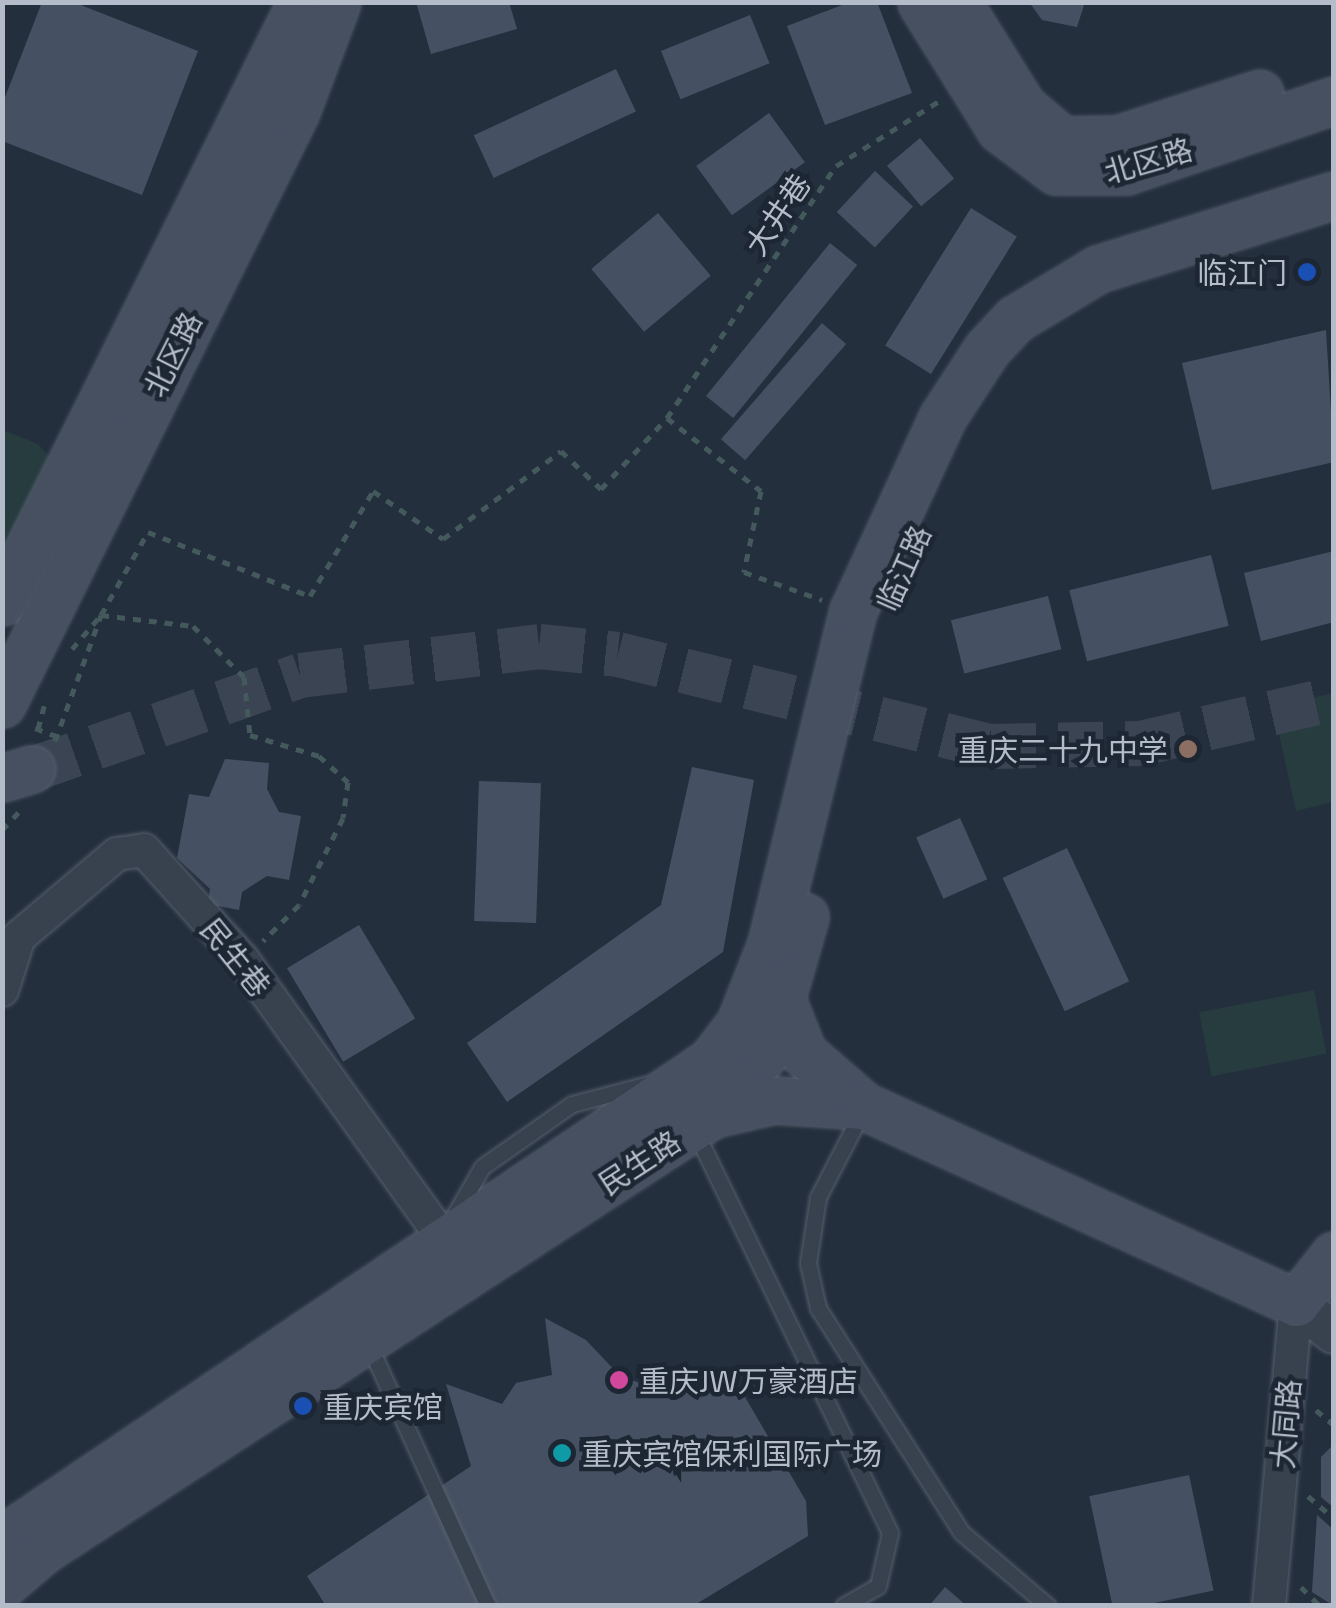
<!DOCTYPE html>
<html>
<head>
<meta charset="utf-8">
<style>
  body { margin:0 }
  #map { position:relative; width:1336px; height:1608px; overflow:hidden; background:#242f3e; font-family:"Exo 2","Noto Sans SC",sans-serif }
  div>[style] { position:absolute }
  [style*='--x'] { left:calc(var(--x)*1px); top:calc(var(--y)*1px); width:calc(var(--w)*1px); rotate:calc(var(--a)*1deg) }
  .green>* { inset:0; background:#263c3f; transform-origin:0 0 }
  .building>* { inset:0; background:#455162; transform-origin:0 0 }
  .secondary-tunnel>* { height:45px; margin-top:-22.5px; transform-origin:0; background:repeating-linear-gradient(90deg,#3a4453 0 45px,transparent 0 67px) }
  .path>* { height:5px; margin-top:-2.5px; transform-origin:0; background:repeating-linear-gradient(90deg,#44595c 0 8px,transparent 0 16px) }
  .roads { filter:drop-shadow(0 0 2px #565f6c) drop-shadow(0 0 2px #565f6c) }
  .service>* { height:15px; margin:-7.5px; padding:0 7.5px; transform-origin:7.5px; border-radius:7.5px; background:#38414e }
  .minor>* { height:32px; margin:-16px; padding:0 16px; transform-origin:16px; border-radius:16px; background:#38414e }
  .tertiary>* { height:40px; margin:-20px; padding:0 20px; transform-origin:20px; border-radius:20px; background:#38414e }
  .secondary>* { height:45px; margin:-22.5px; padding:0 22.5px; transform-origin:22.5px; border-radius:22.5px; background:#465061 }
  .dots>* { width:28px; height:28px; translate:-50% -50%; box-sizing:border-box; border:5px solid #1d2633; border-radius:50% }
  span { translate:-50% -50%; white-space:nowrap; text-align:center; line-height:1.15; -webkit-text-stroke:9px #1d2633; paint-order:stroke }
  .street-label { font-size:30px; color:#b4bcc9 }
  .poi-label { font-size:30px; color:#b4bcc9 }
  .right { translate:-100% -50%; text-align:right }
  .left { translate:0 -50%; text-align:left }
  .frame { position:absolute; inset:0; border:5px solid #b4bcc9; pointer-events:none }
</style>
</head>
<body>
<div id="map">
  <div class="green">
    <div style="clip-path:polygon(3px 430px,38px 444px,54px 462px,3px 567px)"></div>
    <div style="clip-path:polygon(1333px 693px,1333px 802px,1296px 811px,1273px 707px)"></div>
    <div style="left:1314px;top:990px;width:65px;height:117px;rotate:79deg"></div>
  </div>
  <div class="building">
    <div style="clip-path:polygon(42px 2px,73px 2px,198px 51px,142px 195px,2px 141px,2px 105px)"></div>
    <div style="clip-path:polygon(416px 2px,509px 2px,517px 29px,431px 54px)"></div>
    <div style="clip-path:polygon(850px 2px,877px 2px,912px 93px,825px 125px,787px 26px)"></div>
    <div style="clip-path:polygon(1029px 2px,1085px 2px,1077px 27px,1042px 20px)"></div>
    <div style="left:750px;top:15px;width:52px;height:96px;rotate:68deg"></div>
    <div style="left:616px;top:69px;width:47px;height:157px;rotate:65deg"></div>
    <div style="left:769px;top:113px;width:61px;height:90px;rotate:54deg"></div>
    <div style="left:920px;top:138px;width:53px;height:43px;rotate:50deg"></div>
    <div style="left:875px;top:171px;width:52px;height:56px;rotate:43deg"></div>
    <div style="left:971px;top:208px;width:54px;height:162px;rotate:32deg"></div>
    <div style="left:658px;top:213px;width:82px;height:87px;rotate:50deg"></div>
    <div style="left:830px;top:243px;width:35px;height:197px;rotate:39deg"></div>
    <div style="left:822px;top:323px;width:32px;height:154px;rotate:41deg"></div>
    <div style="clip-path:polygon(1326px 330px,1334px 462px,1212px 490px,1182px 363px)"></div>
    <div style="clip-path:polygon(1334px 551px,1334px 622px,1261px 641px,1244px 573px)"></div>
    <div style="left:1211px;top:555px;width:73px;height:146px;rotate:76deg"></div>
    <div style="left:1048px;top:596px;width:55px;height:100px;rotate:76deg"></div>
    <div style="clip-path:polygon(225px 759px,269px 763px,267px 789px,279px 812px,301px 816px,289px 880px,267px 876px,242px 892px,239px 910px,208px 904px,210px 889px,177px 858px,189px 794px,209px 797px)"></div>
    <div style="clip-path:polygon(692px 767px,754px 780px,723px 952px,507px 1102px,467px 1043px,661px 905px)"></div>
    <div style="left:479px;top:781px;width:62px;height:140px;rotate:2deg"></div>
    <div style="left:960px;top:818px;width:67px;height:48px;rotate:66deg"></div>
    <div style="left:1067px;top:848px;width:147px;height:71px;rotate:65deg"></div>
    <div style="left:359px;top:925px;width:109px;height:84px;rotate:59deg"></div>
    <div style="clip-path:polygon(545px 1318px,586px 1340px,620px 1376px,643px 1384px,704px 1370px,742px 1392px,806px 1501px,808px 1536px,693px 1606px,498px 1606px,493px 1597px,480px 1606px,326px 1606px,307px 1576px,471px 1466px,446px 1384px,502px 1404px,516px 1383px,552px 1375px)"></div>
    <div style="clip-path:polygon(1334px 1444px,1334px 1508px,1321px 1497px,1321px 1457px)"></div>
    <div style="left:1189px;top:1475px;width:118px;height:102px;rotate:78deg"></div>
    <div style="clip-path:polygon(1317px 1515px,1334px 1530px,1334px 1606px,1312px 1592px)"></div>
    <div style="clip-path:polygon(945px 1587px,967px 1606px,929px 1606px)"></div>
  </div>
  <div class="secondary-tunnel">
    <div style="--x:32;--y:769;--w:284;--a:-19.3"></div>
    <div style="--x:300;--y:675;--w:241;--a:-6.9"></div>
    <div style="--x:539;--y:646;--w:79;--a:5.8"></div>
    <div style="--x:618;--y:654;--w:384;--a:13.9"></div>
    <div style="--x:991;--y:746;--w:150;--a:-1.1"></div>
    <div style="--x:1141;--y:743;--w:198;--a:-13.1"></div>
  </div>
  <div class="path">
    <div style="--x:667;--y:418;--w:303;--a:-56.2"></div>
    <div style="--x:836;--y:166;--w:124;--a:-32.2"></div>
    <div style="--x:72;--y:649;--w:45;--a:-49.5"></div>
    <div style="--x:101;--y:615;--w:93;--a:6.8"></div>
    <div style="--x:193;--y:626;--w:72;--a:45"></div>
    <div style="--x:244;--y:677;--w:58;--a:84.1"></div>
    <div style="--x:250;--y:735;--w:72;--a:16.9"></div>
    <div style="--x:319;--y:756;--w:39;--a:42"></div>
    <div style="--x:348;--y:782;--w:36;--a:98"></div>
    <div style="--x:343;--y:818;--w:97;--a:116.8"></div>
    <div style="--x:299;--y:905;--w:51;--a:135"></div>
    <div style="--x:35;--y:728;--w:22;--a:21"></div>
    <div style="--x:38;--y:729;--w:27;--a:-75"></div>
    <div style="--x:55;--y:741;--w:134;--a:-69.9"></div>
    <div style="--x:101;--y:615;--w:95;--a:-60.5"></div>
    <div style="--x:148;--y:532;--w:174;--a:21.6"></div>
    <div style="--x:310;--y:596;--w:122;--a:-59"></div>
    <div style="--x:373;--y:491;--w:85;--a:34.4"></div>
    <div style="--x:443;--y:539;--w:147;--a:-36.7"></div>
    <div style="--x:561;--y:451;--w:55;--a:43.5"></div>
    <div style="--x:601;--y:489;--w:97;--a:-47.1"></div>
    <div style="--x:667;--y:418;--w:119;--a:37.8"></div>
    <div style="--x:761;--y:491;--w:83;--a:101.9"></div>
    <div style="--x:744;--y:572;--w:83;--a:19.7"></div>
    <div style="--x:2;--y:830;--w:26;--a:-47"></div>
    <div style="--x:1316;--y:1410;--w:23;--a:40"></div>
    <div style="--x:1308;--y:1496;--w:35;--a:41"></div>
    <div style="--x:1301;--y:1587;--w:27;--a:45"></div>
  </div>
  <div class="roads">
    <div class="service">
      <div style="--x:863;--y:1110;--w:98;--a:117.3"></div>
      <div style="--x:818;--y:1197;--w:67;--a:98.6"></div>
      <div style="--x:808;--y:1263;--w:46;--a:77.5"></div>
      <div style="--x:818;--y:1308;--w:266;--a:57.4"></div>
      <div style="--x:961;--y:1532;--w:114;--a:40.4"></div>
      <div style="--x:695;--y:1131;--w:447;--a:64.1"></div>
      <div style="--x:890;--y:1533;--w:54;--a:102.8"></div>
      <div style="--x:878;--y:1586;--w:40;--a:150.3"></div>
      <div style="--x:451;--y:1221;--w:62;--a:-60.1"></div>
      <div style="--x:482;--y:1167;--w:110;--a:-35"></div>
      <div style="--x:572;--y:1104;--w:83;--a:-14.7"></div>
      <div style="--x:368;--y:1343;--w:289;--a:65.5"></div>
    </div>
    <div class="minor">
      <div style="--x:2;--y:990;--w:56;--a:-72.2"></div>
      <div style="--x:19;--y:937;--w:128;--a:-40.3"></div>
      <div style="--x:117;--y:854;--w:27;--a:-8"></div>
      <div style="--x:144;--y:850;--w:148;--a:48"></div>
      <div style="--x:243;--y:960;--w:345;--a:54.3"></div>
      <div style="--x:1269;--y:1606;--w:304;--a:-84.9"></div>
    </div>
    <div class="tertiary">
      <div style="--x:1296;--y:1303;--w:48;--a:38.3"></div>
    </div>
    <div class="secondary">
      <div style="--x:921;--y:2;--w:150;--a:58.1"></div>
      <div style="--x:1000;--y:129;--w:70;--a:36.9"></div>
      <div style="--x:1056;--y:171;--w:70;--a:0"></div>
      <div style="--x:1126;--y:171;--w:220;--a:-18.8"></div>
      <div style="--x:958;--y:3;--w:123;--a:58"></div>
      <div style="--x:1023;--y:107;--w:51;--a:40.2"></div>
      <div style="--x:1062;--y:140;--w:56;--a:-1"></div>
      <div style="--x:1118;--y:139;--w:149;--a:-17.9"></div>
      <div style="--x:2;--y:602;--w:670;--a:-63.51"></div>
      <div style="--x:2;--y:704;--w:662;--a:-63.63"></div>
      <div style="--x:296;--y:111;--w:116;--a:-69.4"></div>
      <div style="--x:2;--y:778;--w:31;--a:-17"></div>
      <div style="--x:780;--y:995;--w:62;--a:68.4"></div>
      <div style="--x:803;--y:1053;--w:81;--a:41"></div>
      <div style="--x:713;--y:1114;--w:82;--a:-49.5"></div>
      <div style="--x:766;--y:1052;--w:141;--a:-73.9"></div>
      <div style="--x:2;--y:1539;--w:855;--a:-33.99"></div>
      <div style="--x:711;--y:1061;--w:48;--a:-52.7"></div>
      <div style="--x:740;--y:1023;--w:85;--a:-68.6"></div>
      <div style="--x:771;--y:944;--w:343;--a:-76.2"></div>
      <div style="--x:853;--y:611;--w:213;--a:-65.2"></div>
      <div style="--x:942;--y:418;--w:82;--a:-56.9"></div>
      <div style="--x:987;--y:349;--w:41;--a:-47"></div>
      <div style="--x:1015;--y:319;--w:97;--a:-31.1"></div>
      <div style="--x:1098;--y:269;--w:247;--a:-17.4"></div>
      <div style="--x:2;--y:1585;--w:54;--a:-40.5"></div>
      <div style="--x:43;--y:1550;--w:799;--a:-33.05"></div>
      <div style="--x:713;--y:1114;--w:63;--a:-12.9"></div>
      <div style="--x:774;--y:1100;--w:90;--a:3.8"></div>
      <div style="--x:864;--y:1106;--w:475;--a:24.5"></div>
      <div style="--x:1296;--y:1303;--w:61;--a:-51.6"></div>
    </div>
  </div>
  <div class="dots">
    <div style="left:1307px;top:272px;background:#1a4fb4"></div>
    <div style="left:1188px;top:749px;background:#8d6e63"></div>
    <div style="left:619px;top:1380px;background:#d1479c"></div>
    <div style="left:303px;top:1406px;background:#1a4fb4"></div>
    <div style="left:562px;top:1453px;background:#0f9aa8"></div>
  </div>
  <div class="street-label">
    <span style="left:1148px;top:160px;rotate:-16deg">北区路</span>
    <span style="left:777px;top:214px;rotate:-56deg">大井巷</span>
    <span style="left:172px;top:354px;rotate:-63deg">北区路</span>
    <span style="left:903px;top:568px;rotate:-66deg">临江路</span>
    <span style="left:236px;top:957px;rotate:51deg">民生巷</span>
    <span style="left:639px;top:1162px;rotate:-33deg">民生路</span>
    <span style="left:1285px;top:1424px;rotate:-85deg">大同路</span>
  </div>
  <div class="poi-label">
    <span class="right" style="left:1287px;top:272px">临江门</span>
    <span class="right" style="left:1168px;top:749px">重庆二十九中学</span>
    <span class="left" style="left:639px;top:1380px">重庆JW万豪酒店</span>
    <span class="left" style="left:323px;top:1406px">重庆宾馆</span>
    <span class="left" style="left:582px;top:1453px">重庆宾馆保利国际广场</span>
  </div>
  <div class="frame"></div>
</div>
</body>
</html>
